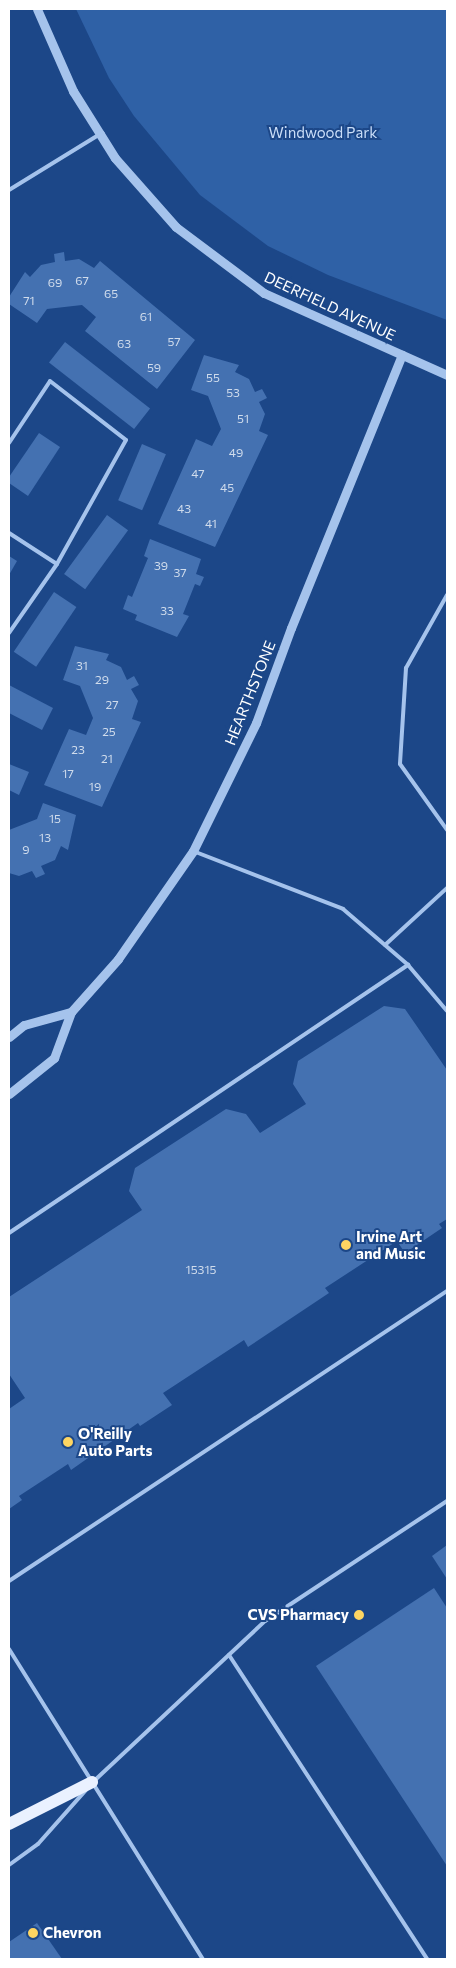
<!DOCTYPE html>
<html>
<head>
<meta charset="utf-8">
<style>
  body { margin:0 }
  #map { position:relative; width:456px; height:1968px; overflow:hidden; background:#1c4788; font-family:Commissioner,sans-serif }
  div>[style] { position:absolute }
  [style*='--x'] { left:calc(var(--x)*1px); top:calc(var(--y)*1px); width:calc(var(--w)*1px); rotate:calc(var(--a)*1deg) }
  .green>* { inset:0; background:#2f61a6 }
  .building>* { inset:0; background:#4471b1; transform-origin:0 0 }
  .service>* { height:4px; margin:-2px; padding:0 2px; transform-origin:2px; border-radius:2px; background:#a5c3ec }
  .tertiary>* { height:9px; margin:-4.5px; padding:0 4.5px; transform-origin:4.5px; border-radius:4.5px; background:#a5c3ec }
  .primary>* { height:12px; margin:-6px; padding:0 6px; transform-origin:6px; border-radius:6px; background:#eaf1ff }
  .dots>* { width:14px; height:14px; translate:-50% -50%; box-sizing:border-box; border:2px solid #1c4788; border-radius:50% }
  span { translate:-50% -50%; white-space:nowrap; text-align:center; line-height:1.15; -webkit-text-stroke:4px #1c4788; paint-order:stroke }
  .number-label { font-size:12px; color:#d0dcec }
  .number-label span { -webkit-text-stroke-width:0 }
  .park-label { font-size:15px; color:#cadef9 }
  .street-label { font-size:15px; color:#fff }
  .poi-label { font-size:15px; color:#fff; font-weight:700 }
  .left { translate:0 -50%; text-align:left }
  .right { translate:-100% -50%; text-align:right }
  .frame { position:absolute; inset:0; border:10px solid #fff; pointer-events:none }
</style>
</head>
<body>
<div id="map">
  <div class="green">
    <div style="clip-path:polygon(76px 9px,447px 9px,447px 320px,328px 275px,268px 246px,200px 195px,134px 116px,109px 78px)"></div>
  </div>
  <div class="building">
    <div style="clip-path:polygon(64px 252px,65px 261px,79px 259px,94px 268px,100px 261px,195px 340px,157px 389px,85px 331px,96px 317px,82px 305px,47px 309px,37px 323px,9px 304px,9px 297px,25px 272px,30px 277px,41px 265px,55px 262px,54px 254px)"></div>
    <div style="left:65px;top:342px;width:108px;height:26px;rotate:38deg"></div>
    <div style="clip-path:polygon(204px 355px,239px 365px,235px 372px,249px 379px,255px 392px,262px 389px,267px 398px,259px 402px,265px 414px,259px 431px,268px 435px,215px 547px,158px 524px,196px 439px,212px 446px,221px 429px,208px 396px,191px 390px)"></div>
    <div style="clip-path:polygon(39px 433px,60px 447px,28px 496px,9px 483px,9px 477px)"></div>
    <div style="left:142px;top:444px;width:26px;height:61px;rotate:23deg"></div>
    <div style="left:107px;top:515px;width:26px;height:73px;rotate:36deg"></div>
    <div style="clip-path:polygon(150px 539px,201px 559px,196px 574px,204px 577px,200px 586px,195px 584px,183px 614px,189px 616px,177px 637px,135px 620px,137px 615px,123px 609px,128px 595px,132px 597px,148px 558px,144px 556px)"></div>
    <div style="clip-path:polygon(9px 556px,17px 561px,9px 575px)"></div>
    <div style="left:54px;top:592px;width:27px;height:72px;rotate:34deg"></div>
    <div style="clip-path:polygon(75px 646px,109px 654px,106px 660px,121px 667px,127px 680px,134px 676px,139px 685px,131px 689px,138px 701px,132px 719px,141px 722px,102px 807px,44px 785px,69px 729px,86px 735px,93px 718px,80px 686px,63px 680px)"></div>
    <div style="clip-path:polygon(9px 685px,53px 708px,42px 730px,9px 713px)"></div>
    <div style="clip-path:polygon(9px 764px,29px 772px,19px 795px,9px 790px)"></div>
    <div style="clip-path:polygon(43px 803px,76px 815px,68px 850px,61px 846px,55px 860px,41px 866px,45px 874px,36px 878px,32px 871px,19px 876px,9px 873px,9px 830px,37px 819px)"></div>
    <div style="clip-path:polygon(384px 1006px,405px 1009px,447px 1070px,447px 1219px,439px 1224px,442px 1228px,405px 1253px,397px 1241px,325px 1288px,329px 1293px,248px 1347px,244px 1340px,163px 1393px,172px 1405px,140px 1426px,138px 1423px,71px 1470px,68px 1464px,19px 1496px,22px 1500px,9px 1509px,9px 1409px,25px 1398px,9px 1374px,9px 1297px,142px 1210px,129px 1191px,135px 1168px,226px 1109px,246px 1114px,260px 1133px,306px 1104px,293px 1084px,298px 1061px)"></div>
    <div style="clip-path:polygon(447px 1545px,447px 1579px,432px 1556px)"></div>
    <div style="clip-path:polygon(434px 1588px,447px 1608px,447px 1866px,316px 1666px)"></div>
    <div style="clip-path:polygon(37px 1923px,62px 1959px,9px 1959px,9px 1942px)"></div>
  </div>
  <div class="service">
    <div style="--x:9;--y:190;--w:107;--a:-31.6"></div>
    <div style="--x:9;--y:443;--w:74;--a:-56.5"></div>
    <div style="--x:50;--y:381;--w:96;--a:37.8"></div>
    <div style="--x:126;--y:440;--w:142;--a:119.1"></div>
    <div style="--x:57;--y:564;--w:84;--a:124.8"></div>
    <div style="--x:9;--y:533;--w:57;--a:32.9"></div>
    <div style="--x:447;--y:595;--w:84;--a:119.3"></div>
    <div style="--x:406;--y:668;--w:96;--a:93.6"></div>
    <div style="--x:400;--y:764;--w:81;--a:54.5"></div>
    <div style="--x:193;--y:851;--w:161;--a:21.1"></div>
    <div style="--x:343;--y:909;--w:86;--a:40.7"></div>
    <div style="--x:408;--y:965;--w:60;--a:49.7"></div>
    <div style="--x:385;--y:945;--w:84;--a:-42.6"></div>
    <div style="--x:9;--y:1233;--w:481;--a:-33.9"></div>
    <div style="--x:9;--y:1581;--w:525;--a:-33.51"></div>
    <div style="--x:9;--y:1649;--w:366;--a:58"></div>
    <div style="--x:229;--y:1655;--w:363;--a:56.9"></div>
    <div style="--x:94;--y:1781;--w:234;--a:-43.1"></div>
    <div style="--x:265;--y:1621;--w:218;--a:-33.4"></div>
    <div style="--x:9;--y:1865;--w:36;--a:-36"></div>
    <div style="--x:38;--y:1844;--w:72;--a:-48.4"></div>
  </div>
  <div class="tertiary">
    <div style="--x:37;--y:9;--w:90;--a:66.3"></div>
    <div style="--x:73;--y:91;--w:51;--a:57.9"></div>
    <div style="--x:100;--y:134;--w:28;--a:58"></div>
    <div style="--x:115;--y:158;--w:92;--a:48.5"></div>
    <div style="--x:176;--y:227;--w:110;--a:36.9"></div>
    <div style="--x:264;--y:293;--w:201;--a:24.1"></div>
    <div style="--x:9;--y:1037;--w:19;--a:-39"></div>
    <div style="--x:24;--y:1025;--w:49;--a:-15.5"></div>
    <div style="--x:9;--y:1094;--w:58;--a:-38.7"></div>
    <div style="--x:54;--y:1058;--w:49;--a:-69.7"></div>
    <div style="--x:71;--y:1012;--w:71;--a:-48.4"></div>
    <div style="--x:118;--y:959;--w:131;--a:-55.2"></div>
    <div style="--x:193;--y:851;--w:143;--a:-63.8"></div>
    <div style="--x:256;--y:723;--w:101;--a:-69.8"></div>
    <div style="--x:291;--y:628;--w:295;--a:-67.9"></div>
  </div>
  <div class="primary">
    <div style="--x:9;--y:1824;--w:93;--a:-26.8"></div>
  </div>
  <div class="dots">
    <div style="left:346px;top:1245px;background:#fdd562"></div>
    <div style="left:68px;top:1442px;background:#fdd562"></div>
    <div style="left:359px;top:1615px;background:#fdd562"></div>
    <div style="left:33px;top:1933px;background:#fdd562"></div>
  </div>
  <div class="number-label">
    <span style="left:82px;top:281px">67</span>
    <span style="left:55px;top:283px">69</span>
    <span style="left:111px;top:294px">65</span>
    <span style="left:29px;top:301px">71</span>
    <span style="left:146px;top:317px">61</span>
    <span style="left:174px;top:342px">57</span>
    <span style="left:124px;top:344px">63</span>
    <span style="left:154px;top:368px">59</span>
    <span style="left:213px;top:378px">55</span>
    <span style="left:233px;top:393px">53</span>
    <span style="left:243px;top:419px">51</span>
    <span style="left:236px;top:453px">49</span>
    <span style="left:198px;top:474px">47</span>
    <span style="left:227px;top:488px">45</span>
    <span style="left:184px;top:509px">43</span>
    <span style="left:211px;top:524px">41</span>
    <span style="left:161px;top:566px">39</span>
    <span style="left:180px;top:573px">37</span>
    <span style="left:167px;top:611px">33</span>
    <span style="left:82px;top:666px">31</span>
    <span style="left:102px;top:680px">29</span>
    <span style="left:112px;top:705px">27</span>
    <span style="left:109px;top:732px">25</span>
    <span style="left:78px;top:750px">23</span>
    <span style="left:107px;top:759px">21</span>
    <span style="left:68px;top:774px">17</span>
    <span style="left:95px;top:787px">19</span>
    <span style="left:55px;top:819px">15</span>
    <span style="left:45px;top:838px">13</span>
    <span style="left:26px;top:850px">9</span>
    <span style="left:201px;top:1270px">15315</span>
  </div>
  <div class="park-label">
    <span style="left:323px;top:133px">Windwood Park</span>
  </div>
  <div class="street-label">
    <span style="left:330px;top:306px;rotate:25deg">DEERFIELD AVENUE</span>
    <span style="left:250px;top:693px;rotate:-68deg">HEARTHSTONE</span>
  </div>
  <div class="poi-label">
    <span class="left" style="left:356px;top:1245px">Irvine Art<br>and Music</span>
    <span class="left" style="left:78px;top:1442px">O'Reilly<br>Auto Parts</span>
    <span class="right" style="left:349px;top:1615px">CVS Pharmacy</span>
    <span class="left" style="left:43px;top:1933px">Chevron</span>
  </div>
  <div class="frame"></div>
</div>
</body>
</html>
